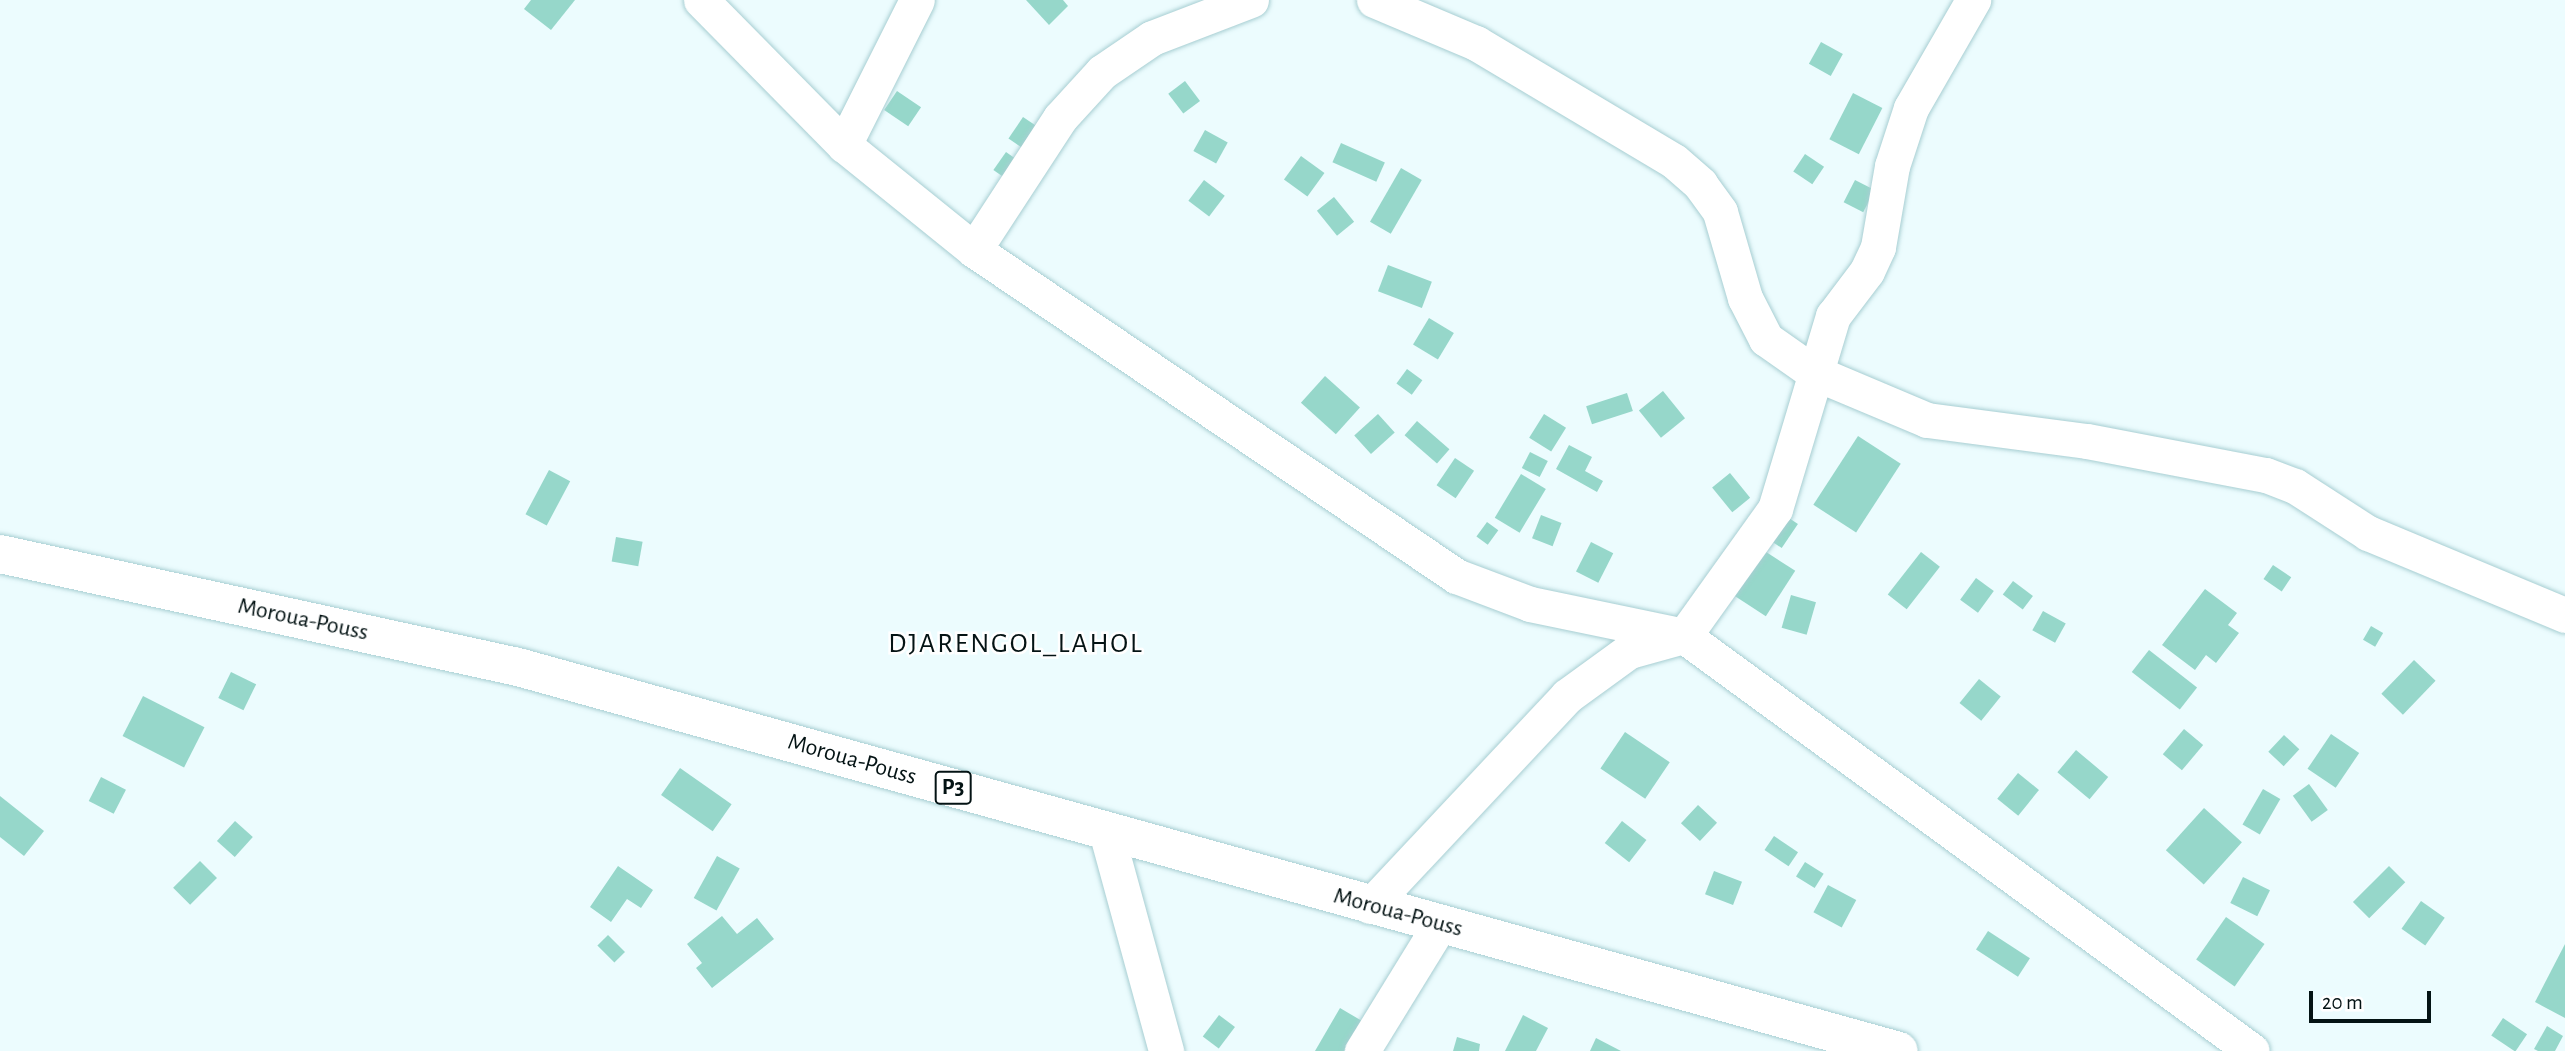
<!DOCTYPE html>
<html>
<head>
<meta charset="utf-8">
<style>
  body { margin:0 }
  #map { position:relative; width:2565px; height:1051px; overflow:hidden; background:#ecfcfe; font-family:"Alegreya Sans",sans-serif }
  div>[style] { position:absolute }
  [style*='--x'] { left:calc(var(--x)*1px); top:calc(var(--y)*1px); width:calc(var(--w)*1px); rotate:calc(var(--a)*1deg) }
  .building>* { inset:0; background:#96d7ca; transform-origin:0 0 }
  .roads { filter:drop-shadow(0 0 2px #a7ced2) drop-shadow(0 0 2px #a7ced2) }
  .street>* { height:35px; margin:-17.5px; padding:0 17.5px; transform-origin:17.5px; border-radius:17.5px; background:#fff }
  .primary>* { height:38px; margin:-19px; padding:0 19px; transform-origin:19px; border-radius:19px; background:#fff }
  span { translate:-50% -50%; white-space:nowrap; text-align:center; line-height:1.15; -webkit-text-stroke:5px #fff; paint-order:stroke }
  .shield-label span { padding:2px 5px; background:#fff; border:2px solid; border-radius:5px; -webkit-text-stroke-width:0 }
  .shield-label { font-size:23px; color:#041314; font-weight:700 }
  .street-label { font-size:24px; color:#041314 }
  .quarter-label { font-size:28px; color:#041314; letter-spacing:2px }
  .scale { position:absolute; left:2309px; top:991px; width:122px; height:32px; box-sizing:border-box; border:4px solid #041314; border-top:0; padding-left:9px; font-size:21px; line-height:24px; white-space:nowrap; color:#041314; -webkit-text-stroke:5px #fff; paint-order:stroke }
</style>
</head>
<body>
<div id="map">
  <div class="building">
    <div style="clip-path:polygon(531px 0,575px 0,551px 30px,524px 9px)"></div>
    <div style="clip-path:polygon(1026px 0,1063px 0,1068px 6px,1049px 25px)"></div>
    <div style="left:1821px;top:42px;width:25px;height:25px;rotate:29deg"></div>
    <div style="left:1185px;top:81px;width:25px;height:21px;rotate:53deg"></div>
    <div style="left:897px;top:91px;width:29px;height:23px;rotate:34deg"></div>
    <div style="left:1853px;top:93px;width:33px;height:52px;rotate:27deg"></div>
    <div style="left:1023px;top:117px;width:22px;height:26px;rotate:34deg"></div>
    <div style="left:1205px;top:130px;width:26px;height:24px;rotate:29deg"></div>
    <div style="left:1341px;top:143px;width:48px;height:21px;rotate:24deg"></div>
    <div style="left:1006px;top:152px;width:21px;height:22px;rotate:35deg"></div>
    <div style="left:1805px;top:154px;width:23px;height:21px;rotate:34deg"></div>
    <div style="left:1301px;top:156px;width:29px;height:29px;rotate:36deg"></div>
    <div style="left:1401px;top:168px;width:24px;height:62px;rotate:30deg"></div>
    <div style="left:1204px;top:180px;width:26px;height:26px;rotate:37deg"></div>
    <div style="left:1855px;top:180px;width:22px;height:25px;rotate:27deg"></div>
    <div style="left:1334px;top:197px;width:32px;height:22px;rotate:51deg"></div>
    <div style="left:1388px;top:265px;width:47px;height:28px;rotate:21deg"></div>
    <div style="left:1429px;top:318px;width:29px;height:31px;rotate:31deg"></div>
    <div style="left:1407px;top:369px;width:19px;height:18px;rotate:36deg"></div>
    <div style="left:1325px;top:376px;width:47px;height:36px;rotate:42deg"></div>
    <div style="left:1663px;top:391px;width:35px;height:31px;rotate:51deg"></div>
    <div style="left:1627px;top:393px;width:19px;height:43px;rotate:72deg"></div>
    <div style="left:1378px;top:414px;width:25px;height:32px;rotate:48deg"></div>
    <div style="left:1544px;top:414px;width:26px;height:28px;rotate:32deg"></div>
    <div style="left:1417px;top:421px;width:43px;height:19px;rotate:41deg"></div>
    <div style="left:1858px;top:436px;width:51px;height:82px;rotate:33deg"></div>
    <div style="clip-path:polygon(1569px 445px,1592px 457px,1585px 471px,1603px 481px,1597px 492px,1556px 469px)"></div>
    <div style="left:1530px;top:452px;width:20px;height:18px;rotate:27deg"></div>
    <div style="left:1455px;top:458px;width:23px;height:33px;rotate:34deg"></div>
    <div style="left:549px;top:470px;width:24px;height:50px;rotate:28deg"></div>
    <div style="left:1730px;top:473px;width:32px;height:23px;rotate:51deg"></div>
    <div style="left:1521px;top:474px;width:29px;height:51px;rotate:31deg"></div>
    <div style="left:1783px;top:514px;width:18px;height:29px;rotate:34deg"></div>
    <div style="left:1541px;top:515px;width:22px;height:25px;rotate:21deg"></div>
    <div style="left:1487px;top:522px;width:14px;height:18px;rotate:36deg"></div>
    <div style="left:616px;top:537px;width:27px;height:25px;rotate:10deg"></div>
    <div style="left:1591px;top:542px;width:25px;height:33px;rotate:27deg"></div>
    <div style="left:1760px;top:548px;width:42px;height:54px;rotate:33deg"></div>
    <div style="left:1921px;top:552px;width:24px;height:54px;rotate:38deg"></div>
    <div style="left:2273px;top:565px;width:22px;height:17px;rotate:34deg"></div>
    <div style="left:1976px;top:578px;width:22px;height:27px;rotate:36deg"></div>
    <div style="left:2013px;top:581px;width:25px;height:17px;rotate:37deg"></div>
    <div style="clip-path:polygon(2205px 589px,2237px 613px,2228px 625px,2239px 633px,2216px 663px,2206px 655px,2195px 670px,2162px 645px)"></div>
    <div style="left:1791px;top:595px;width:26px;height:34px;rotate:16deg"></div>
    <div style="left:2043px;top:611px;width:26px;height:22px;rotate:29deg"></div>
    <div style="left:2371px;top:626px;width:14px;height:16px;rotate:30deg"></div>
    <div style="left:2149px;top:650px;width:61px;height:28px;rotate:38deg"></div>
    <div style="left:2414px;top:660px;width:30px;height:47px;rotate:44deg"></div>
    <div style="left:231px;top:672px;width:28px;height:29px;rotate:26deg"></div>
    <div style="left:1979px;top:679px;width:28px;height:31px;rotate:39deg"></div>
    <div style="left:143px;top:696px;width:69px;height:45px;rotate:27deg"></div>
    <div style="left:2184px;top:729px;width:25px;height:33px;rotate:40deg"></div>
    <div style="left:1625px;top:732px;width:54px;height:44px;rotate:34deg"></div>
    <div style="left:2331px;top:734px;width:34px;height:42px;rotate:34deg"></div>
    <div style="left:2284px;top:735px;width:21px;height:23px;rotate:43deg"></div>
    <div style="left:2076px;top:750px;width:42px;height:29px;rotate:40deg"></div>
    <div style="left:680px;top:768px;width:63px;height:33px;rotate:35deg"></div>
    <div style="left:2018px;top:773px;width:27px;height:33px;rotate:39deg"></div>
    <div style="left:101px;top:777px;width:28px;height:27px;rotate:27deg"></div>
    <div style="left:2309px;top:784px;width:32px;height:20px;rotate:54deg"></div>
    <div style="left:2263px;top:789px;width:20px;height:41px;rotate:30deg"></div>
    <div style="clip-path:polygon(0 796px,44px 831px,24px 856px,0 837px)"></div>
    <div style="left:1698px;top:805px;width:26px;height:25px;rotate:43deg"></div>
    <div style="left:2204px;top:808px;width:51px;height:57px;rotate:42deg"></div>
    <div style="left:235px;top:821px;width:24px;height:27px;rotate:42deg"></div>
    <div style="left:1622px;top:821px;width:31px;height:28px;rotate:38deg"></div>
    <div style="left:1774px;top:836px;width:29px;height:17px;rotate:34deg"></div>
    <div style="left:717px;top:856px;width:26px;height:48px;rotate:29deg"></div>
    <div style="left:200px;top:861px;width:24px;height:38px;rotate:45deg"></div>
    <div style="left:1805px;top:862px;width:22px;height:17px;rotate:32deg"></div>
    <div style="clip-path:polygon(618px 866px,653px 890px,641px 908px,627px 899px,611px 922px,590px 907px)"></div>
    <div style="left:2389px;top:866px;width:23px;height:51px;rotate:45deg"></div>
    <div style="left:1714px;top:871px;width:30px;height:25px;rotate:21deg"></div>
    <div style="left:2243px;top:877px;width:30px;height:29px;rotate:26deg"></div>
    <div style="left:1828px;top:885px;width:32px;height:31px;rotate:28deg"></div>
    <div style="left:2421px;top:901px;width:29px;height:34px;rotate:35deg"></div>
    <div style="clip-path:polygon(722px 916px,737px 934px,757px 918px,774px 939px,712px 988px,696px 968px,702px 963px,687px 944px)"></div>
    <div style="left:2226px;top:917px;width:47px;height:52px;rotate:35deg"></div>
    <div style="left:1988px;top:931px;width:50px;height:22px;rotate:33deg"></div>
    <div style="left:608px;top:935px;width:24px;height:15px;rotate:45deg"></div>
    <div style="clip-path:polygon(2565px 944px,2565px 1018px,2535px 1002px)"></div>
    <div style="clip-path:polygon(1340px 1008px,1362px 1021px,1344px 1051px,1315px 1051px)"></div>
    <div style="left:1219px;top:1015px;width:20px;height:27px;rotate:37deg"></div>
    <div style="clip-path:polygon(1523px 1015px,1548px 1028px,1536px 1051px,1505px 1051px)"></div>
    <div style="left:2503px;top:1018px;width:29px;height:21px;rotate:34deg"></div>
    <div style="clip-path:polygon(2547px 1026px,2563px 1036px,2555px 1051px,2538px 1051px,2534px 1049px)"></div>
    <div style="clip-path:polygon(1457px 1037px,1480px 1044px,1479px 1051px,1453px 1051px)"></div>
    <div style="clip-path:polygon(1596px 1038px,1621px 1051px,1590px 1051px)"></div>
  </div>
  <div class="roads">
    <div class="street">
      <div style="--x:701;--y:0;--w:204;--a:45.4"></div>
      <div style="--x:844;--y:145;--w:167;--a:38.9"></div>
      <div style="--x:974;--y:250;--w:582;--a:34.07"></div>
      <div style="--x:1456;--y:576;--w:79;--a:20.7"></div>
      <div style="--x:1530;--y:604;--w:157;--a:11.7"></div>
      <div style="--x:1684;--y:636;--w:703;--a:36.15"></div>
      <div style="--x:1374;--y:0;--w:111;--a:22.9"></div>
      <div style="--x:1476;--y:43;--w:230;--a:30.8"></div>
      <div style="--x:1674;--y:161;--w:35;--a:41"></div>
      <div style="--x:1700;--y:184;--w:34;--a:54"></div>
      <div style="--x:1720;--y:212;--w:90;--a:73.8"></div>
      <div style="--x:1745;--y:298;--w:46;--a:62.9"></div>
      <div style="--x:1766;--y:339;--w:57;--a:35.1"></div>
      <div style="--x:1813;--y:372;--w:124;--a:22.8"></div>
      <div style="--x:1927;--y:420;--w:161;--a:7.5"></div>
      <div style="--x:2087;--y:441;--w:182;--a:10.8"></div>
      <div style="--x:2266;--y:475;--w:31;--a:21"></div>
      <div style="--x:2295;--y:486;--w:87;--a:32.8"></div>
      <div style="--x:2368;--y:533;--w:213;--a:22.6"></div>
      <div style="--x:844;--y:145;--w:162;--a:-63.3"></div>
      <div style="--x:974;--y:250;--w:158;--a:-56.9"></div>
      <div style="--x:1060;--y:118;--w:62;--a:-47.6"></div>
      <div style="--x:1102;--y:72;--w:60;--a:-34.2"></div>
      <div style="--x:1152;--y:38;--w:106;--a:-21"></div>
      <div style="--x:1106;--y:831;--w:228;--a:74.7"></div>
      <div style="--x:1370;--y:906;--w:288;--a:-46.8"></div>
      <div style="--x:1567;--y:696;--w:77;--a:-36"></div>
      <div style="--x:1629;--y:651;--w:57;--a:-15.3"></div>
      <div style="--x:1684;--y:636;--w:156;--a:-54.4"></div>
      <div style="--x:1775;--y:509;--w:202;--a:-73.3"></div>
      <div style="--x:1833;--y:316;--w:56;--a:-52.9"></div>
      <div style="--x:1867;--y:271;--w:26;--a:-65"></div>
      <div style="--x:1878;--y:247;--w:82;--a:-80.2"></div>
      <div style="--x:1892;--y:166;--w:61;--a:-71.9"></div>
      <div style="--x:1911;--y:108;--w:125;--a:-60.1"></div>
      <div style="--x:1362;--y:1051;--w:149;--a:-58.4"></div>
    </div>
    <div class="primary">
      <div style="--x:0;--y:554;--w:530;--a:12.31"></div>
      <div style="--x:518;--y:667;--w:1433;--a:15.54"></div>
    </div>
  </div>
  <div class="shield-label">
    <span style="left:953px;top:788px">P3</span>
  </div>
  <div class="street-label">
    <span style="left:303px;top:620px;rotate:12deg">Moroua-Pouss</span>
    <span style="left:852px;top:760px;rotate:16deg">Moroua-Pouss</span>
    <span style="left:1398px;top:913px;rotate:15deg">Moroua-Pouss</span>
  </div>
  <div class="quarter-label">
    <span style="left:1016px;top:644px">DJARENGOL_LAHOL</span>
  </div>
  <div class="scale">20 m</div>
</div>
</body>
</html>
